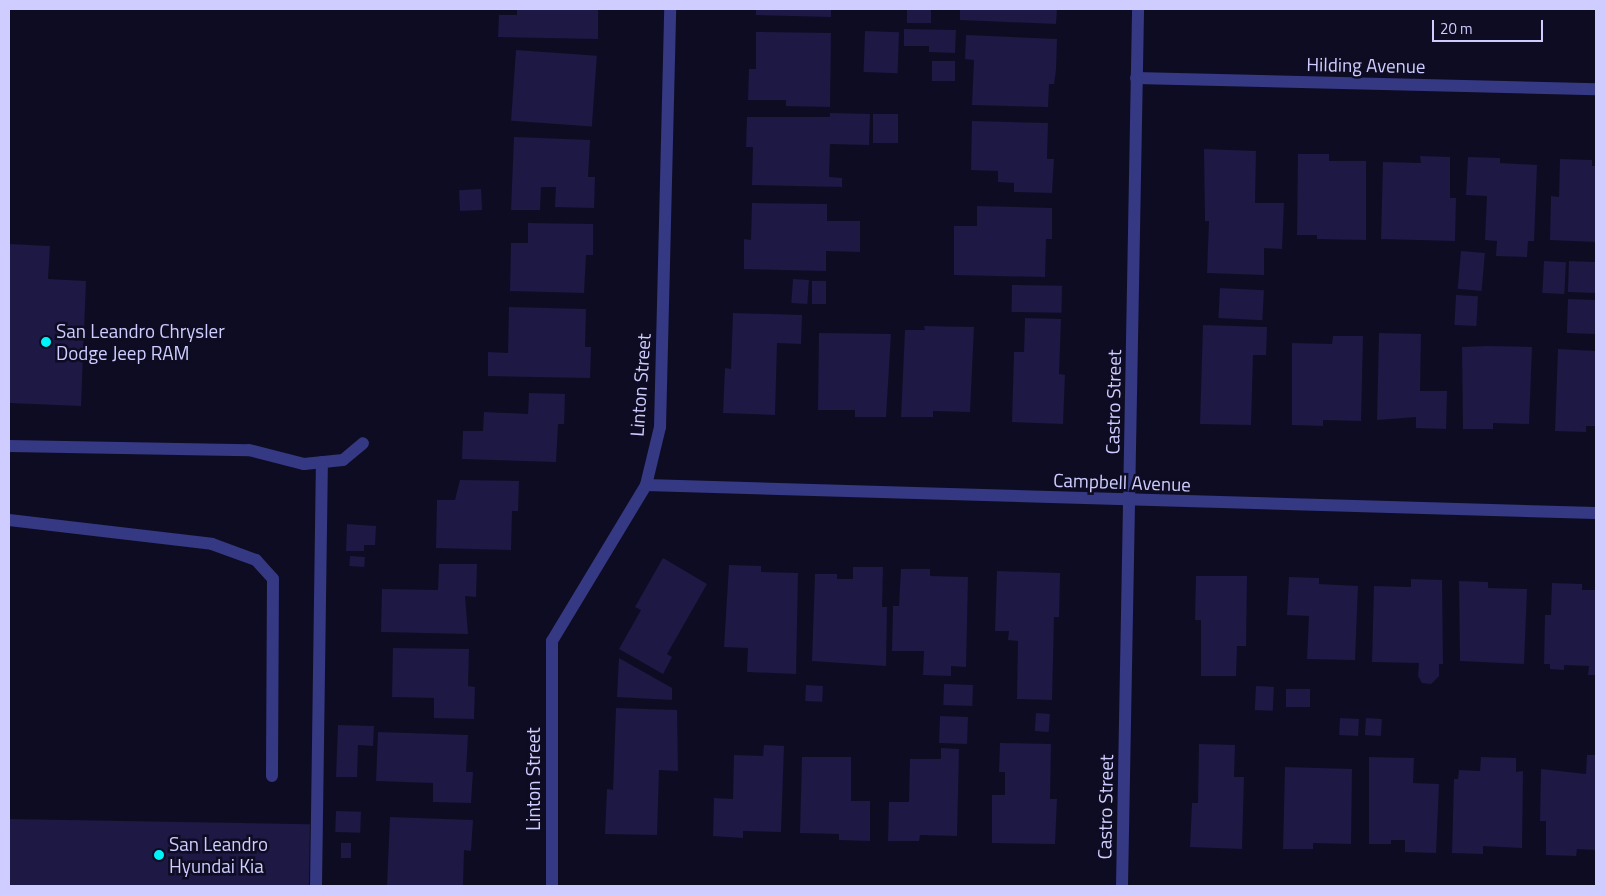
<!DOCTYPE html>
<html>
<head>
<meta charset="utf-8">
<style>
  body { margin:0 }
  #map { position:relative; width:1605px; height:895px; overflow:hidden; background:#0e0c22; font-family:"Titillium Web",sans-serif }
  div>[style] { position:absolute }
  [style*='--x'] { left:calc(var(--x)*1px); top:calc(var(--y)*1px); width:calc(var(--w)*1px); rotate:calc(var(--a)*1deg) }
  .building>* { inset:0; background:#1d1844; transform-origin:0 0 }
  .lane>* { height:12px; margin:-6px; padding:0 6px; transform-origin:6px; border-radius:6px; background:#353883 }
  .street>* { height:12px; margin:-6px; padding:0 6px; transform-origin:6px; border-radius:6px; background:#353883 }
  .dots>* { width:14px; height:14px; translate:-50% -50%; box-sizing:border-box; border:2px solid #0e0c22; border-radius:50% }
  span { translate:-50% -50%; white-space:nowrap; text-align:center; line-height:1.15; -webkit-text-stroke:5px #0e0c22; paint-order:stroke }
  .street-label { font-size:19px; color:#cfcdff }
  .poi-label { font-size:19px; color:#cfcdff }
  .left { translate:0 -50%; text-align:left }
  .frame { position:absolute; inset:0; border:10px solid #cfcdff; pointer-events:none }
  .scale { position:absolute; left:1432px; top:20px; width:111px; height:22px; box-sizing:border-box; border:2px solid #cfcdff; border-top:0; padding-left:6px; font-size:15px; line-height:18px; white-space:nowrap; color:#cfcdff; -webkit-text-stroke:4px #0e0c22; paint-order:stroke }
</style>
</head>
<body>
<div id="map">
  <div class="building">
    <div style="clip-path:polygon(517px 9px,598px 9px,598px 39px,498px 37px,499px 15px,517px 15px)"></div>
    <div style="clip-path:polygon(756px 9px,831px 9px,831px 17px,756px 15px)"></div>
    <div style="left:907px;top:9px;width:24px;height:14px"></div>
    <div style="clip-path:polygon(960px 9px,1057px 9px,1056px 24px,960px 20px)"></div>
    <div style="clip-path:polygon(904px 29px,956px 30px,955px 53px,929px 52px,929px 46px,904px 46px)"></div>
    <div style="left:865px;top:31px;width:34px;height:41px;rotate:2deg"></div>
    <div style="clip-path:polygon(756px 32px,831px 33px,830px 107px,786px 106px,786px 100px,748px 100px,749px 69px,756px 69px)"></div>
    <div style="clip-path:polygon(966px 35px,1057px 39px,1056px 70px,1054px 84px,1049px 84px,1048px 107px,972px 105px,974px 60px,965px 59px)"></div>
    <div style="left:516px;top:50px;width:81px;height:71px;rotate:4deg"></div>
    <div style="left:932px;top:61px;width:23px;height:20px"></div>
    <div style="clip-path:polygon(830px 113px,870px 114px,869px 145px,830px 144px,829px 177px,842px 178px,842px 187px,752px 185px,753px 147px,746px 147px,747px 117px,830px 117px)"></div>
    <div style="left:873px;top:114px;width:25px;height:29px"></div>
    <div style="clip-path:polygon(972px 121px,1048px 123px,1047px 159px,1054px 159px,1052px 193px,1014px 192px,1014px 183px,998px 182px,998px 171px,971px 170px)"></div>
    <div style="clip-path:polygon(514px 137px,590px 140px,588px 177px,595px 177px,594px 208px,555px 207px,556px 187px,541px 187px,540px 210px,511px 210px)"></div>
    <div style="clip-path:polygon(1204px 149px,1256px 151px,1255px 203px,1284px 203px,1282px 249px,1264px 248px,1264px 275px,1207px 273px,1209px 221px,1205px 221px)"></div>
    <div style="clip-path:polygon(1298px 154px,1329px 154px,1329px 161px,1366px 161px,1366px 240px,1317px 239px,1317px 235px,1297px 235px)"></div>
    <div style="clip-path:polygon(1420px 156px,1450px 157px,1450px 198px,1456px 198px,1455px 241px,1381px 239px,1383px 162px,1421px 163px)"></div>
    <div style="clip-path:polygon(1468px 157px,1500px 158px,1500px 163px,1537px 165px,1534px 241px,1528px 241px,1527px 257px,1496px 256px,1497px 241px,1485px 240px,1487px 196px,1466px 195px)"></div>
    <div style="clip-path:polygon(1560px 159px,1592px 160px,1592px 166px,1596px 166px,1596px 242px,1550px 240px,1551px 196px,1559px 197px)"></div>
    <div style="left:481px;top:189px;width:21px;height:22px;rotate:87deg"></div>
    <div style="clip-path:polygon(752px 203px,827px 204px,827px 221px,860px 221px,860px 252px,826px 251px,826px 271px,744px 269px,744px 239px,751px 240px)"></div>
    <div style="clip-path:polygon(977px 206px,1052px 208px,1052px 239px,1046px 239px,1045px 277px,954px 275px,954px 226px,977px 226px)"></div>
    <div style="clip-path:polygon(528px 223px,593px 224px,593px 255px,586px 255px,584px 293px,510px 291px,511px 243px,528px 243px)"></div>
    <div style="clip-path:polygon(9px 244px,50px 246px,48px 279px,86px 281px,81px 406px,9px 403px)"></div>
    <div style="left:1461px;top:251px;width:24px;height:38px;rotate:5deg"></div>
    <div style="left:1544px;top:261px;width:22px;height:32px;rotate:3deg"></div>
    <div style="left:1569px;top:261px;width:27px;height:31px;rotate:2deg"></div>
    <div style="left:793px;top:279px;width:16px;height:24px;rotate:4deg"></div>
    <div style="left:812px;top:281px;width:14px;height:23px"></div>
    <div style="left:1012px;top:285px;width:50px;height:27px;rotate:1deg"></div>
    <div style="left:1220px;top:288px;width:44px;height:30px;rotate:3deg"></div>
    <div style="left:1456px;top:295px;width:22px;height:30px;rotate:3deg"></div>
    <div style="left:1568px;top:299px;width:28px;height:34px;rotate:2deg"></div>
    <div style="clip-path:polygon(509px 307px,586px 309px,585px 347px,591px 347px,590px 378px,488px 376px,488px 352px,508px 353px)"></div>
    <div style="clip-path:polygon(733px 313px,802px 315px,801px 344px,777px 343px,775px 415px,723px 413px,725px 368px,731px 369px)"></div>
    <div style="clip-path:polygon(1025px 318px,1061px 319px,1059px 374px,1065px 375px,1063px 424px,1012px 422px,1014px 352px,1024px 352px)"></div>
    <div style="clip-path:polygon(1203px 325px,1267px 327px,1266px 355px,1253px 355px,1251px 425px,1200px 424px)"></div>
    <div style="clip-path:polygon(924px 326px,974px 327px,970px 412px,933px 411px,933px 417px,901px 417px,905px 330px,925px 330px)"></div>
    <div style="clip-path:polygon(819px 333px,891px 334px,886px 417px,855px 417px,855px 410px,818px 410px)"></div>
    <div style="clip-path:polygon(1379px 333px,1421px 334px,1420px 391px,1447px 391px,1446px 429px,1416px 428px,1416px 417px,1377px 420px)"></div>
    <div style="clip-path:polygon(1333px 336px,1363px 336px,1361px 421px,1323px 420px,1323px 426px,1292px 425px,1292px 343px,1332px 344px)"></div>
    <div style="clip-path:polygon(1487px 346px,1532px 347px,1529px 424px,1493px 423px,1493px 429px,1463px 429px,1462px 347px)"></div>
    <div style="clip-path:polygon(1558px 349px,1596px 351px,1596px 426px,1586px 426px,1586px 432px,1555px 431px)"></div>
    <div style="clip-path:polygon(529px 393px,565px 394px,564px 424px,558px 424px,556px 462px,462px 459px,463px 431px,483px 431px,484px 412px,528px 414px)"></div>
    <div style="clip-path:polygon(460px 480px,519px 481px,518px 511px,512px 511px,511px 550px,436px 548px,437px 500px,455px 500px)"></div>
    <div style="clip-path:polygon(347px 524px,376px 526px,375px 545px,364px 545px,364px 551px,346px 551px)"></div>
    <div style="left:350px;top:556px;width:15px;height:10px;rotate:4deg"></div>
    <div style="clip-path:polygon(663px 558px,707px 584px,667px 654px,672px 657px,663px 674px,619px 649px,641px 610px,635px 607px)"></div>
    <div style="clip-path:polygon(439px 564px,477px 564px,476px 597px,465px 596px,468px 634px,381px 632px,382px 589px,438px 590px)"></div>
    <div style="clip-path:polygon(729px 565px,761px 566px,761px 572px,798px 573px,796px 674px,747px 672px,748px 648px,724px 647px)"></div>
    <div style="clip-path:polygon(853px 567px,883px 567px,882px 607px,887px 607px,886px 666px,812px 661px,815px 574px,837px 574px,837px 579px,853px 579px)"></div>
    <div style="clip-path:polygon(901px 569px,930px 569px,930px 576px,968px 577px,966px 667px,951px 666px,951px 676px,923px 675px,924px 651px,892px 651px,893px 606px,899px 606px)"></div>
    <div style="clip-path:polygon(997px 571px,1060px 573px,1059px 617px,1054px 617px,1052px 700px,1017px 699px,1018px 641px,1008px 640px,1009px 631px,995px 631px)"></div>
    <div style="clip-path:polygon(1196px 576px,1247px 576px,1246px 646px,1237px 646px,1236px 676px,1201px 676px,1201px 620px,1195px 620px)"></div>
    <div style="clip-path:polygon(1289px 577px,1319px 578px,1319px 584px,1358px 586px,1355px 660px,1307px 659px,1309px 616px,1287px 615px)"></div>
    <div style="clip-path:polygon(1411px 579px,1442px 580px,1443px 664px,1439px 664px,1439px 676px,1431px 684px,1422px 683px,1418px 676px,1419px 663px,1372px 662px,1374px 586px,1411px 587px)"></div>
    <div style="clip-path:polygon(1459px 581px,1488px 582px,1488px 588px,1527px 589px,1524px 664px,1460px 661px)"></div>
    <div style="clip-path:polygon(1552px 583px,1582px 584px,1582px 590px,1596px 590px,1596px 675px,1588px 675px,1589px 666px,1564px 665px,1564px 670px,1550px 669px,1550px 664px,1544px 664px,1545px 615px,1551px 615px)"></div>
    <div style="clip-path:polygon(393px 648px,469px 649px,468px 686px,475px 687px,474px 719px,434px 718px,434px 698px,392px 697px)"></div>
    <div style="clip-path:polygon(619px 658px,672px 688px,672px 700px,617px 697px)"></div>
    <div style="left:944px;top:684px;width:29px;height:21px;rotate:2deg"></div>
    <div style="left:806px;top:685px;width:17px;height:16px;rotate:3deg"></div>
    <div style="left:1256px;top:686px;width:18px;height:24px;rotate:3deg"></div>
    <div style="left:1286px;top:689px;width:24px;height:18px"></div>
    <div style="clip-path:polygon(616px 708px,677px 710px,678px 771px,659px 770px,657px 835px,605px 834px,607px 789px,613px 790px)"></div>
    <div style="left:1036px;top:713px;width:14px;height:18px;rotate:4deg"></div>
    <div style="left:940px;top:716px;width:28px;height:27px;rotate:2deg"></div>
    <div style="left:1340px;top:718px;width:19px;height:17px;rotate:3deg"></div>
    <div style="left:1366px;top:718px;width:16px;height:17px;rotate:4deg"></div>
    <div style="clip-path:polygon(338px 725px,374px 726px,373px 746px,358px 745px,357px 777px,336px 777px)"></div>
    <div style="clip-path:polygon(378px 732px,468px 735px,466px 772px,473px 772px,471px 803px,433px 802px,433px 783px,376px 781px)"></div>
    <div style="clip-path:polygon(1000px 743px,1051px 744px,1050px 799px,1057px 799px,1055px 844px,992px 843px,992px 795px,1005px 795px,1005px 772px,999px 772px)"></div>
    <div style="clip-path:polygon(1199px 744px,1235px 745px,1234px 777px,1244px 777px,1242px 849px,1190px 847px,1192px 803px,1198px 803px)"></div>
    <div style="clip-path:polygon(764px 745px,784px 746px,781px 832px,743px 831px,743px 838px,713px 836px,714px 798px,733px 799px,734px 755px,763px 756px)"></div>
    <div style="clip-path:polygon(941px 748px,959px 749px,957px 836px,920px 835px,919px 841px,888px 841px,889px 802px,909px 802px,910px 759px,941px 759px)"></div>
    <div style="clip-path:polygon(1587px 755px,1596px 755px,1596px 850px,1577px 849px,1576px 856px,1546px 855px,1546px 821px,1540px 821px,1541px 769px,1586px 774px)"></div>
    <div style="clip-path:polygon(802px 757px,851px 757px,851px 801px,870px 801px,870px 841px,839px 840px,839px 834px,800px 833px)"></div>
    <div style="clip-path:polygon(1369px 757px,1414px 758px,1413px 783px,1439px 784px,1436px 853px,1405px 852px,1405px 840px,1391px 840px,1391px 844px,1369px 844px)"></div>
    <div style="clip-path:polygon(1481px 757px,1516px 758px,1516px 772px,1523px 771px,1522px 848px,1483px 846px,1483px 854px,1452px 853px,1454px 779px,1458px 779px,1459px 770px,1480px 771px)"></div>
    <div style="clip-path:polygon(1285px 767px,1352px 769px,1351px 844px,1313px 843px,1313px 849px,1283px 849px)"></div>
    <div style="left:336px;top:811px;width:25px;height:21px;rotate:2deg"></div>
    <div style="clip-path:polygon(390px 817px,473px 820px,471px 851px,464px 850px,463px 886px,387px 886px)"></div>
    <div style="left:9px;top:819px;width:301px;height:67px;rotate:1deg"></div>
    <div style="left:341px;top:843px;width:10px;height:15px"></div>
  </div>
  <div class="lane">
    <div style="--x:9;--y:446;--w:240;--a:1"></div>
    <div style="--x:249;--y:450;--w:57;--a:14.3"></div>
    <div style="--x:304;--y:464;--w:39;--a:-6"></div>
    <div style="--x:343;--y:460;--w:26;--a:-40"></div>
    <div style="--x:9;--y:520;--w:204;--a:6.7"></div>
    <div style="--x:212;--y:544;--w:47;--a:20"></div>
    <div style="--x:256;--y:560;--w:25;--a:48"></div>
    <div style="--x:273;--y:579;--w:197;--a:90.3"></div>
    <div style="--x:316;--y:886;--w:424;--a:-89.2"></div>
  </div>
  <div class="street">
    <div style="--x:1136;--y:78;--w:460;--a:1.4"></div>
    <div style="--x:646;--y:485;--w:950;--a:1.69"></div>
    <div style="--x:552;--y:886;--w:245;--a:-90"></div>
    <div style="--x:552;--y:641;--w:182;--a:-58.9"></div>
    <div style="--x:646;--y:485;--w:60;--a:-76.4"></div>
    <div style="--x:660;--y:427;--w:418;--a:-88.6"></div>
    <div style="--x:1122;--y:886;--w:877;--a:-88.95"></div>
  </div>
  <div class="dots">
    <div style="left:46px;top:342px;background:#00f3f8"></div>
    <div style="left:159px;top:855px;background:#00f3f8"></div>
  </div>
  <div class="street-label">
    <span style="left:1366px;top:65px;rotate:1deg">Hilding Avenue</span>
    <span style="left:640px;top:385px;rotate:-86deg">Linton Street</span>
    <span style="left:1113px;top:402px;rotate:-89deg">Castro Street</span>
    <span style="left:1122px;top:482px;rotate:2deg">Campbell Avenue</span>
    <span style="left:533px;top:779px;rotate:-90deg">Linton Street</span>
    <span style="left:1105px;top:807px;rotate:-89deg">Castro Street</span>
  </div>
  <div class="poi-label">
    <span class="left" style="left:56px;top:342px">San Leandro Chrysler<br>Dodge Jeep RAM</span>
    <span class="left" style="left:169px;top:855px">San Leandro<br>Hyundai Kia</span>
  </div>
  <div class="frame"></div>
  <div class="scale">20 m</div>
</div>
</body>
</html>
